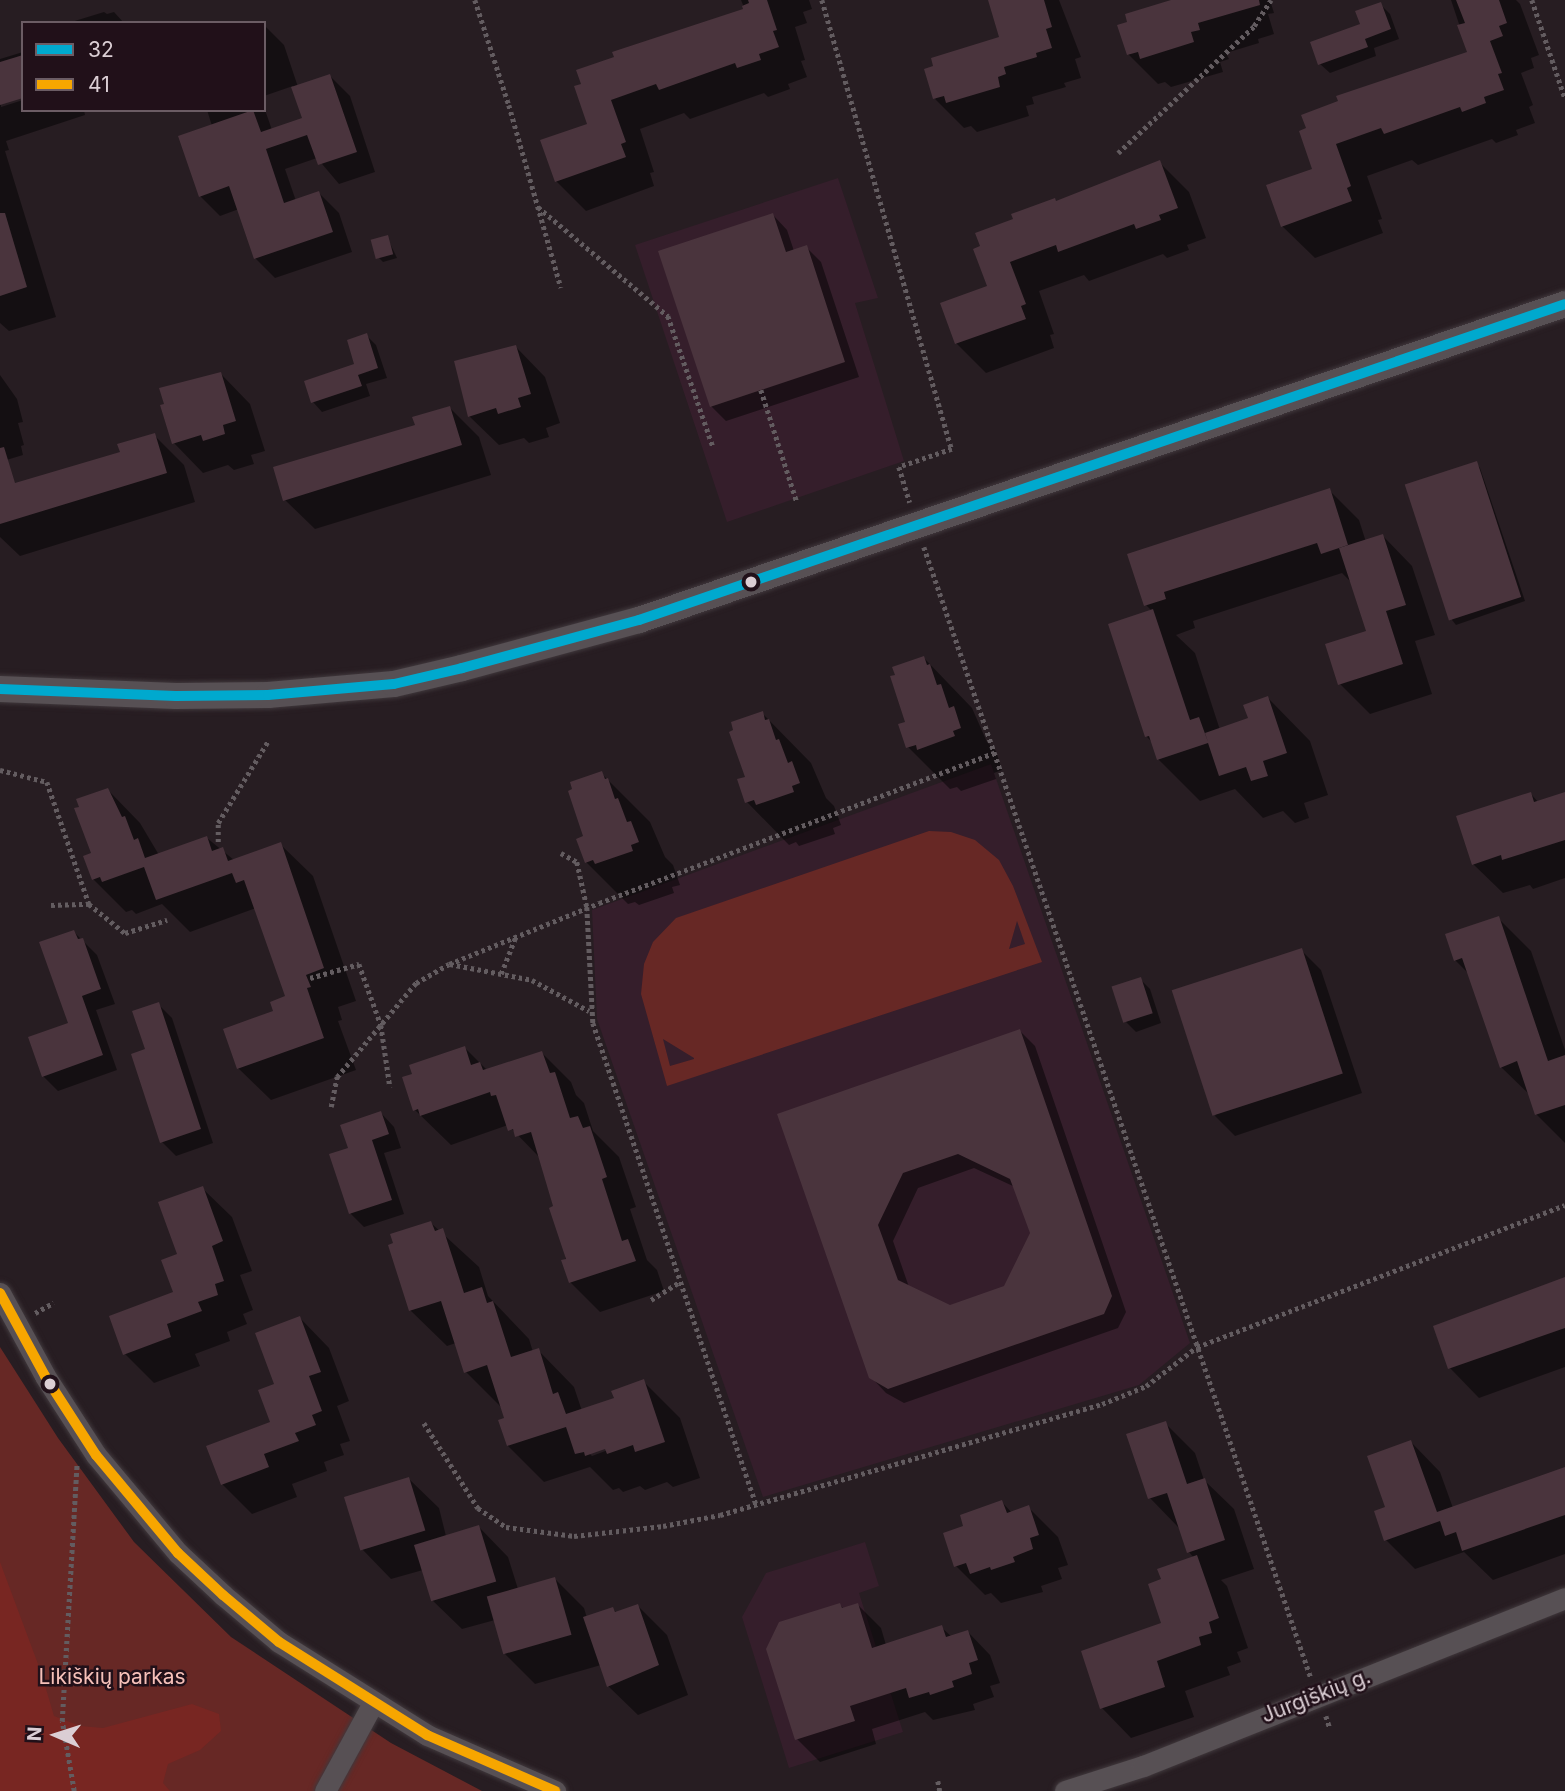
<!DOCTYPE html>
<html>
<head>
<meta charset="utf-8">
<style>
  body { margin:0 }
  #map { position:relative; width:1565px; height:1791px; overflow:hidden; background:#271d22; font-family:Inter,sans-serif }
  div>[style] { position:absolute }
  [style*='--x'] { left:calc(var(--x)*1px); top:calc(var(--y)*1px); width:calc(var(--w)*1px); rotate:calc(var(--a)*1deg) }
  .built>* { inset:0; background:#351e2b }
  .green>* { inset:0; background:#672825 }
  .forest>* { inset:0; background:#782622 }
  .shadow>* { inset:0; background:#0007 }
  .building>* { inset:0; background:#4a343d; transform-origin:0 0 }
  .path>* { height:4.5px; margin-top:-2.25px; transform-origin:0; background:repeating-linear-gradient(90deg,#635c60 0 3.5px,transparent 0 7px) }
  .roads { filter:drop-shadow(0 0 2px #40383c) drop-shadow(0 0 2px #40383c) }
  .minor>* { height:21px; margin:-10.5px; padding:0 10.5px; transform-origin:10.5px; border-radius:10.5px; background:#575054 }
  .tertiary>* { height:26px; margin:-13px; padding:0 13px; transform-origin:13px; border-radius:13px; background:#575054 }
  .bus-1>* { height:10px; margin:-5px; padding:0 5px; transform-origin:5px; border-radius:5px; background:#00a9ce }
  .bus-2>* { height:10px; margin:-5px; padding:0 5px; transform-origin:5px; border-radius:5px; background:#f7a600 }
  .dots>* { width:19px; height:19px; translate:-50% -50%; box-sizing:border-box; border:4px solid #211019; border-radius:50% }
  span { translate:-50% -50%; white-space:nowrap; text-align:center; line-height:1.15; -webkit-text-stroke:5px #211019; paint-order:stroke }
  .park-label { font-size:21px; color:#f6c0b9 }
  .street-label { font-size:21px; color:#dbced4 }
  .legend { position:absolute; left:21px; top:21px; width:245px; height:91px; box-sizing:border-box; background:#211019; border:2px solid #6b5c64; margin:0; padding:9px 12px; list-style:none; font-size:21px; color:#dbced4 }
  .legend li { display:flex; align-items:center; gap:14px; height:35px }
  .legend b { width:35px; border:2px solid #6b5c64 }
  .north { position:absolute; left:21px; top:1700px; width:70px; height:70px; -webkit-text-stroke:5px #211019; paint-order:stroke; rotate:273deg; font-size:19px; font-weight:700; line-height:28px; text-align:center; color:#dbced4 }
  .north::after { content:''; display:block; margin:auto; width:24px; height:32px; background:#dbced4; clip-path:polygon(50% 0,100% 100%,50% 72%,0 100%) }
</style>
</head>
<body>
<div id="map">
  <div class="built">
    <div style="clip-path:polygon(838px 178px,878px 298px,855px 303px,904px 461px,727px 522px,635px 245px)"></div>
    <div style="clip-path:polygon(991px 764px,1190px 1343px,1139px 1385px,763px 1497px,597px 1019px,592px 910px)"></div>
    <div style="clip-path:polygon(865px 1542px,879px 1586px,859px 1593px,903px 1732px,789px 1768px,742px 1617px,766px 1573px)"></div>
  </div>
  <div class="green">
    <div style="clip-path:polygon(evenodd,929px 831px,951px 832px,975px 840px,999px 860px,1013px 886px,1042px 962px,667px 1086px,641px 994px,644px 964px,653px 942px,676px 918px,929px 831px,1017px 921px,1025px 944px,1009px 949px,1017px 921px,929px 831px,663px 1039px,694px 1058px,694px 1059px,670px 1066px,663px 1039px)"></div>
    <div style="clip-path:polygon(0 1347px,58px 1438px,134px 1542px,231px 1637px,391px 1743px,482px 1791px,0 1791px)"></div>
  </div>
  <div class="forest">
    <div style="clip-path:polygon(0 1562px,41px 1672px,54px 1716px,80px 1726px,103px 1728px,192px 1704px,219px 1714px,221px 1731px,200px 1750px,168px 1764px,163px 1783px,170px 1791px,0 1791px)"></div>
  </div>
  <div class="shadow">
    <div style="clip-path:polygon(741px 0,809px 0,812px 9px,803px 12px,807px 23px,795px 27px,805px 60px,801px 61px,807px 77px,788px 84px,790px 89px,768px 97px,764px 93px,690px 119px,684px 113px,640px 129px,654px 172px,650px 173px,654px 186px,586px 211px,556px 181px,589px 125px,576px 87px,745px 10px)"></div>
    <div style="clip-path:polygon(989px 0,1059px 0,1081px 57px,1075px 59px,1081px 78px,1064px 83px,1066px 87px,1032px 97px,1034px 104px,1026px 106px,1029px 116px,977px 132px,971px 126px,964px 128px,935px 99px,1001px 38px)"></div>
    <div style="clip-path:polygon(1174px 0,1270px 0,1274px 13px,1268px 14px,1274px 34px,1258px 39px,1259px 43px,1226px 53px,1229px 59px,1220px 62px,1223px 72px,1171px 87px,1165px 82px,1158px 84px,1128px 54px)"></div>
    <div style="clip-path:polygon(1451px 0,1516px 0,1520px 4px,1539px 55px,1531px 58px,1534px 68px,1521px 73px,1533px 105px,1529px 107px,1535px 123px,1516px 130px,1518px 135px,1496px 143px,1492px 139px,1418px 165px,1412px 160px,1367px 176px,1382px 219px,1378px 220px,1383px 233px,1315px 258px,1282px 226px,1314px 170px,1301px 132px,1469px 54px)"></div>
    <div style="clip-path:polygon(1380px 4px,1390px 14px,1399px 39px,1374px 48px,1376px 56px,1330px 73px,1320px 64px)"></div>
    <div style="clip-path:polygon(104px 12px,107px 14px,114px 12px,124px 23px,68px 23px)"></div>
    <div style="clip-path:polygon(264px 25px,284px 45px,298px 87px,330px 76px,350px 96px,375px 172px,339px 184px,317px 158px,285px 169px,296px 201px,319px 193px,339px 213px,352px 252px,275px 278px,255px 258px,239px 209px,220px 216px,200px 196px,212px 126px,207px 110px,264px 110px,264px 107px,272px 130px,304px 119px,293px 86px,264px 96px)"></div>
    <div style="clip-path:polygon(23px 52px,23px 96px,1px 103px,1px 107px,23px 100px,23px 110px,84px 110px,85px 115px,6px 141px,9px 150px,5px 151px,56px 317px,9px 331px,0 323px,0 59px)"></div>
    <div style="clip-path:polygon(1159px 162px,1189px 192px,1206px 238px,1187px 245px,1189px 250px,1167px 258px,1163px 254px,1089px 281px,1084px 275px,1039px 291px,1054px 334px,1050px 335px,1054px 348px,986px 373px,956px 343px,989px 287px,1057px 202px)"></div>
    <div style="clip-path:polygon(773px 215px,787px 230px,794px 251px,806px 247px,821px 262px,859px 377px,726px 421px,711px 406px)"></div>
    <div style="clip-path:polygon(387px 237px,397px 258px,383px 262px,379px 258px)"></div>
    <div style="clip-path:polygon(366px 335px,376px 345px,387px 378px,366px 384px,370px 396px,322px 412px,313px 402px,357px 365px)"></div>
    <div style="clip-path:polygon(516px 347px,545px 377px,560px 423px,546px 428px,549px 437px,529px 443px,524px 438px,499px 445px,469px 416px)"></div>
    <div style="clip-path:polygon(221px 374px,250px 404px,265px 451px,251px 455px,254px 464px,234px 470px,228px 465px,203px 473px,174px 443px,166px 405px)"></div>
    <div style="clip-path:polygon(0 375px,17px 399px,23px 422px,18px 423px,24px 445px,21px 446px,23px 455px,0 462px)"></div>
    <div style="clip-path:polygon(450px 408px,479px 437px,491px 475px,315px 529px,285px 500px)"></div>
    <div style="clip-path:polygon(154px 435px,184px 465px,195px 502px,20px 556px,0 537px,0 490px,122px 453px)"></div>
    <div style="clip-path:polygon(1476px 463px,1480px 468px,1525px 601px,1456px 625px,1452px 620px)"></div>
    <div style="clip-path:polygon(1329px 490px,1359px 520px,1366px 542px,1383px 536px,1412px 566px,1435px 635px,1415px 641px,1432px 694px,1370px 714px,1340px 684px,1327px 645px,1368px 632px,1352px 583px,1342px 573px,1193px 621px,1195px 628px,1176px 635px,1195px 653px,1220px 730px,1250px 720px,1268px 698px,1310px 741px,1328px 795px,1304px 803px,1309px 818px,1295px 823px,1283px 811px,1263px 818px,1235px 789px,1200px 801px,1158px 759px,1153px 743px,1147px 737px,1152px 611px,1146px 605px,1129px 555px)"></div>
    <div style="clip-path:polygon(924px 658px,972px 708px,987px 742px,996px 751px,1002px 770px,994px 773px,996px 779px,961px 791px,957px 787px,950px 789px,908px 747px,907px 723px)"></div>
    <div style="clip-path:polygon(762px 713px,811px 763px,826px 798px,834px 806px,841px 825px,833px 828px,835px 834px,799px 846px,796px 842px,789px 845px,747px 802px,739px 780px,747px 778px)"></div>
    <div style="clip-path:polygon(601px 773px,650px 822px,665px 857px,673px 865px,680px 885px,672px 887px,674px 893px,639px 905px,635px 902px,628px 904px,586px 862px,585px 837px)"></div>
    <div style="clip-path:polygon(108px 790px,140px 823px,159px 855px,207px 838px,234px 860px,280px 844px,313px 876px,356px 1001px,338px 1007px,342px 1020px,338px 1021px,356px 1070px,271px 1100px,238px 1068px,287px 998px,256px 908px,190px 932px,162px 904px,136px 914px,132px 910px,126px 912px,93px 879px,93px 854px)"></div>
    <div style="clip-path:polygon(1531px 794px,1539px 803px,1565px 794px,1565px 878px,1533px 889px,1530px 885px,1503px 893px,1473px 864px)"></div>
    <div style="clip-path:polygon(1498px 918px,1531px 951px,1565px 1050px,1565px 1143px,1536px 1114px,1530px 1095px,1501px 1067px,1469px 974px,1455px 960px)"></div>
    <div style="clip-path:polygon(74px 932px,97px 955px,115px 1004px,96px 1010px,117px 1070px,58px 1091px,43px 1076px,70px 1024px)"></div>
    <div style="clip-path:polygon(1301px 950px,1321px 970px,1362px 1093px,1235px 1136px,1215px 1116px)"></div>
    <div style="clip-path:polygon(1140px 979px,1150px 989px,1161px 1023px,1136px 1032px,1126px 1022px)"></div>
    <div style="clip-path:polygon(158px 1004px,172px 1018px,213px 1143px,176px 1156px,162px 1142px,147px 1050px)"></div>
    <div style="clip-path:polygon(evenodd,1020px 1031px,1035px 1046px,1126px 1312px,1118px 1328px,904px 1403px,886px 1393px,871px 1377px,780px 1115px,1020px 1031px,974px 1168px,1015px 1187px,1031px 1233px,1006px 1287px,950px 1307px,909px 1287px,893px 1241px,918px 1188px,974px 1168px)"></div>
    <div style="clip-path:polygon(465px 1048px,488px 1071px,542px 1053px,571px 1082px,576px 1095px,584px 1103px,593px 1131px,619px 1157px,636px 1207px,630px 1209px,647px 1260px,657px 1270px,664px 1291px,600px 1312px,570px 1282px,556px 1208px,541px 1159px,508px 1125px,451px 1145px,415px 1110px)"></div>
    <div style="clip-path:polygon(381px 1113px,394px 1127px,401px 1148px,384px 1153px,404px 1214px,364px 1227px,351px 1214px,332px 1155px,350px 1149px)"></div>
    <div style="clip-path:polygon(202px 1188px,232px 1217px,252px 1271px,240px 1275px,253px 1310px,243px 1314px,247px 1324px,227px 1332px,230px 1341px,195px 1354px,200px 1366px,154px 1383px,125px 1354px,175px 1293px,179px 1255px)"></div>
    <div style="clip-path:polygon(evenodd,431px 1223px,479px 1267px,488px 1296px,529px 1339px,533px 1352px,538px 1350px,574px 1387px,582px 1411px,616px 1399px,643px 1381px,680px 1418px,700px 1478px,673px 1487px,667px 1482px,645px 1490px,640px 1486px,623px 1492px,619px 1488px,613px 1490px,590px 1467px,544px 1482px,508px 1446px,503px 1409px,466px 1372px,456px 1343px,447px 1346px,410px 1310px,431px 1223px,607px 1447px,608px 1450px,592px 1456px,589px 1453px,607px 1447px)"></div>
    <div style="clip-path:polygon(1565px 1279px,1565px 1367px,1479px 1398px,1450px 1368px)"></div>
    <div style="clip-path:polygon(300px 1318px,329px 1348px,349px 1401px,337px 1406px,350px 1441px,340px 1444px,344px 1455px,324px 1462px,327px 1471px,292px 1484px,297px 1497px,252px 1514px,222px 1484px,272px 1423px,277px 1385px)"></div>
    <div style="clip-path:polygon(1165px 1423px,1195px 1453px,1204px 1480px,1234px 1509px,1254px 1569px,1221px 1580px,1227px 1586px,1248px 1648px,1237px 1652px,1241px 1662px,1227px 1667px,1230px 1675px,1185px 1691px,1194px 1717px,1131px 1738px,1102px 1708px,1163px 1625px,1163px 1580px,1194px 1558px,1189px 1552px,1179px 1528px,1150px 1498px)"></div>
    <div style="clip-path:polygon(1411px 1442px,1440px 1472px,1453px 1508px,1565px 1469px,1565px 1554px,1493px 1580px,1464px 1552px,1415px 1569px,1386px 1540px,1387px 1508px)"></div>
    <div style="clip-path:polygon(409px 1479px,439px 1508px,446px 1536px,479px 1527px,508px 1557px,518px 1589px,555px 1579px,584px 1608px,587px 1618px,613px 1609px,617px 1613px,638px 1606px,667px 1635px,688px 1695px,638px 1715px,608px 1686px,601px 1665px,535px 1684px,505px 1654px,495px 1620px,462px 1629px,432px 1600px,423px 1570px,391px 1579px,362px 1549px)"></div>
    <div style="clip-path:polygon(1002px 1502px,1012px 1513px,1028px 1507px,1058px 1537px,1068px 1565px,1058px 1568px,1062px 1579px,1041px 1586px,1043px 1592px,1001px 1603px,991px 1593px,985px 1595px,956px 1566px,965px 1527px)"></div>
    <div style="clip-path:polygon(840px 1605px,844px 1609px,858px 1605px,881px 1628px,886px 1645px,941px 1627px,952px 1637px,968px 1632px,990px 1655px,1000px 1683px,990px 1686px,994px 1697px,973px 1704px,975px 1710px,933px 1720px,925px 1712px,872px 1729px,876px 1744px,820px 1762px,797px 1739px)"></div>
  </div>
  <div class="building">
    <div style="clip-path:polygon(748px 0,767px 0,777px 30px,773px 31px,779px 47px,759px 54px,761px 60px,737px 68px,735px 63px,659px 90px,656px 84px,611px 100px,626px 142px,621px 144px,626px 157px,555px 182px,540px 140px,587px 124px,574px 86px,581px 84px,576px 70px,614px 57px,612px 52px,743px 9px,742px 6px,749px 3px)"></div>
    <div style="clip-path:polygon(988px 0,1044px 0,1052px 27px,1046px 29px,1052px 48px,1036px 53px,1037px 57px,1004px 67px,1006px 74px,998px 77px,1000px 87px,946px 103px,944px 96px,933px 99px,924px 69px,933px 66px,931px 58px,999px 37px)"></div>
    <div style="clip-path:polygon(1171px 0,1259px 0,1260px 5px,1198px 23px,1200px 30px,1191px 32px,1194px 42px,1140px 59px,1138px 52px,1127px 55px,1117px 25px,1127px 22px,1125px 14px)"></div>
    <div style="clip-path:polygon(1456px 0,1499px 0,1507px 23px,1499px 26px,1503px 36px,1490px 41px,1502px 73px,1498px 74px,1504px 90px,1484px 97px,1486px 103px,1462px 112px,1460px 107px,1384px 134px,1381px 128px,1336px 144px,1351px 186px,1347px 188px,1352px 201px,1281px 227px,1266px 185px,1312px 169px,1299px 131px,1306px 128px,1301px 115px,1338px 101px,1336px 96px,1467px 52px,1457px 25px,1465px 23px)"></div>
    <div style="clip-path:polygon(1381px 2px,1391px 29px,1365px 39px,1368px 47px,1318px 65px,1310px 42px,1360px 24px,1355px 11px)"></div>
    <div style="clip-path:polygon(23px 55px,23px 98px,0 105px,0 62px)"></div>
    <div style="clip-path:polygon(330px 74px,357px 152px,318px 165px,307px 135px,266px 149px,284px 203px,319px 191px,333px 232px,254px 259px,229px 186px,199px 197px,178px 136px,253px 110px,261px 132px,302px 118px,291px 87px)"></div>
    <div style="clip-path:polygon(1160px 160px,1178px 208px,1159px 215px,1161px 220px,1136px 229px,1134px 224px,1058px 252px,1056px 245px,1010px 262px,1026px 304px,1021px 306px,1026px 319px,955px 344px,940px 303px,987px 286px,973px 249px,980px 246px,975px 233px,1013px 219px,1011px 214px,1055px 198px,1056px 201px)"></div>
    <div style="clip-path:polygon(0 213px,5px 213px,27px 287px,0 296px)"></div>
    <div style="clip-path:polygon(773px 213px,786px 252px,807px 245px,845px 362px,710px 407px,658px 251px)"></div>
    <div style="left:388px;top:235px;width:20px;height:18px;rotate:75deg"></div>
    <div style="clip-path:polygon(367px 333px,378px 368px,358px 375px,362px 386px,311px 403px,304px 381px,354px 364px,347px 340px)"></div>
    <div style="clip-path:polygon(516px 345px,531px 394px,518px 398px,521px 407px,498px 414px,496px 408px,468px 417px,454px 361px)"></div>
    <div style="clip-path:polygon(221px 372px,236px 421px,223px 425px,225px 434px,203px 441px,201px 435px,172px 444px,160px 405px,164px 404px,159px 388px)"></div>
    <div style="clip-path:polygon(450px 406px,462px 445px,283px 501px,273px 467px,415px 425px,412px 417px)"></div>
    <div style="clip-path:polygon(155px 433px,167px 473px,0 524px,0 448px,4px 447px,15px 483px,120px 452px,117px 444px)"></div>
    <div style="left:1477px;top:461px;width:143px;height:76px;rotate:72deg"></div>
    <div style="clip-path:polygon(1330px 488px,1348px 545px,1321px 554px,1317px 543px,1164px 592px,1166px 599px,1144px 606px,1127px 554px)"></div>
    <div style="clip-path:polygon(1383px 534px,1406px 605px,1386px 611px,1403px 664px,1338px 685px,1325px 644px,1366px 631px,1339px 548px)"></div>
    <div style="clip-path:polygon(1153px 609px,1190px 720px,1199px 717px,1208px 742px,1205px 733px,1248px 718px,1243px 705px,1268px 696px,1287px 753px,1263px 761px,1268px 776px,1251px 781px,1246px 767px,1219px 776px,1208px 743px,1157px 760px,1149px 736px,1145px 737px,1108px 624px)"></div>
    <div style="clip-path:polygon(924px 656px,927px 665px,930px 664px,937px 685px,941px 684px,949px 708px,954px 706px,961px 728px,953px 731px,955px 736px,917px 750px,916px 745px,906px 748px,898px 724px,905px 722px,890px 676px,895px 675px,892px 667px)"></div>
    <div style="clip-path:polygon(763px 711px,765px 720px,769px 719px,776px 740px,779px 739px,788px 763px,792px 761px,800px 783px,792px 786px,794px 792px,756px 805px,754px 800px,745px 803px,737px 779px,745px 777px,729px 732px,733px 730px,731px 722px)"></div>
    <div style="clip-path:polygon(602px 771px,605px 779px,608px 778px,615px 799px,618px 798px,627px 822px,631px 821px,639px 842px,631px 845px,633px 851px,595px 864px,593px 860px,585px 863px,576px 839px,583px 836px,568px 791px,572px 789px,570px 782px)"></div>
    <div style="clip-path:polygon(108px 788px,122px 817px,125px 816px,134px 840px,138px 838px,145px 858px,207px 836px,212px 851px,223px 847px,228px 861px,281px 842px,324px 968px,306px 975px,311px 987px,307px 988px,324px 1038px,237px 1069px,223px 1029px,273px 1011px,270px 1002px,285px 996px,244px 880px,236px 883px,232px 873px,156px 900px,144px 867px,102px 882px,100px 877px,92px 880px,83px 856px,91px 853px,74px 808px,79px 807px,76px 799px)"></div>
    <div style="clip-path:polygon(1531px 792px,1534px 802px,1565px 792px,1565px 840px,1502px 860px,1501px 855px,1472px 865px,1456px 816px)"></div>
    <div style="clip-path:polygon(1499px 916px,1548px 1061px,1565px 1055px,1565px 1105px,1535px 1115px,1517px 1061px,1500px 1068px,1462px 958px,1454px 961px,1445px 934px)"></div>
    <div style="clip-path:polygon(74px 930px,78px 939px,83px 938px,101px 989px,82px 996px,103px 1055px,42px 1077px,28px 1037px,68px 1023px,39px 942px)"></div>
    <div style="left:1302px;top:948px;width:132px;height:137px;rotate:72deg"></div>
    <div style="left:1141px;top:977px;width:38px;height:31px;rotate:72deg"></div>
    <div style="clip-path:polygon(159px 1002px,201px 1129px,160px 1143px,131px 1054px,145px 1049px,132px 1011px)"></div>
    <div style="clip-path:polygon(evenodd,1020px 1029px,1112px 1296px,1104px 1314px,888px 1389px,869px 1378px,777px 1114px,1020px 1029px,958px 1154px,1010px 1179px,1030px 1233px,1004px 1286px,950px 1305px,898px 1280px,878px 1225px,903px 1173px,958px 1154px)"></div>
    <div style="clip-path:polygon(465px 1046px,471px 1065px,480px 1062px,483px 1070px,542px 1051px,550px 1073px,555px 1072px,570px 1118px,578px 1116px,583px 1128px,590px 1126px,607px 1177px,602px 1179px,622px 1241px,628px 1239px,636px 1261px,569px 1283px,561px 1260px,566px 1259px,549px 1208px,553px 1206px,531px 1132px,515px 1137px,513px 1129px,508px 1131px,496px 1095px,491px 1096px,490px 1092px,420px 1116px,418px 1109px,413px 1111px,402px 1077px,412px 1074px,409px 1065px)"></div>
    <div style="clip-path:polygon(381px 1111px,389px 1134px,372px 1140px,392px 1200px,349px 1214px,329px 1154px,348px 1148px,340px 1125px)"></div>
    <div style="clip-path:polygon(203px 1186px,223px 1241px,212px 1246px,224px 1281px,215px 1284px,218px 1295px,198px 1302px,202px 1311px,167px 1324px,171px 1337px,123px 1355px,109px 1316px,173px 1292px,161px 1260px,177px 1254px,158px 1202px)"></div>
    <div style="clip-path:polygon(431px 1221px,435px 1231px,443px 1228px,464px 1293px,482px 1287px,487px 1303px,493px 1301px,511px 1357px,539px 1348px,553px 1394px,558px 1392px,566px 1414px,614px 1398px,611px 1391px,644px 1379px,665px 1442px,635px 1452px,633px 1445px,607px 1454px,605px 1449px,585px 1456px,584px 1452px,575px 1454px,566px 1427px,507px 1446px,498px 1420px,504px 1418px,487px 1365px,464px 1373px,441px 1301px,409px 1311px,388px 1245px,393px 1243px,390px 1234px)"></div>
    <div style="clip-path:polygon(1565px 1277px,1565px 1328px,1448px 1369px,1433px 1326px)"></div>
    <div style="clip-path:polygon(300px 1316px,321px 1372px,309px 1376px,322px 1411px,312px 1415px,316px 1425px,295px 1433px,299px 1441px,264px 1454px,269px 1467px,221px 1485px,206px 1446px,270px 1422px,258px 1390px,274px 1384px,255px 1333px)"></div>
    <div style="clip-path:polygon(1166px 1421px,1187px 1484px,1205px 1478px,1225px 1540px,1187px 1553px,1167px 1493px,1148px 1499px,1126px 1434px)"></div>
    <div style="clip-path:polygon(1411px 1440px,1437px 1512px,1565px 1467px,1565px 1515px,1462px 1551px,1456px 1532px,1445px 1536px,1440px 1521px,1384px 1541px,1374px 1511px,1385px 1507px,1367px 1456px)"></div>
    <div style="left:409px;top:1477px;width:56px;height:68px;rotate:73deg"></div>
    <div style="clip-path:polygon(1002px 1500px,1007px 1513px,1029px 1505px,1039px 1535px,1030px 1538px,1033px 1549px,1013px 1557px,1015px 1562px,991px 1570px,990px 1567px,970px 1574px,966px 1563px,954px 1567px,943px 1533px,963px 1526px,960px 1515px)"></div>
    <div style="left:479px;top:1525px;width:59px;height:68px;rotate:73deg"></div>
    <div style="clip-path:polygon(1197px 1555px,1219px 1618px,1209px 1622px,1212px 1633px,1199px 1637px,1201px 1645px,1157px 1661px,1165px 1687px,1100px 1709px,1081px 1651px,1161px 1623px,1148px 1584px,1161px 1579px,1157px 1569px)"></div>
    <div style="left:555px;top:1577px;width:60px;height:71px;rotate:74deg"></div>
    <div style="clip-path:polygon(840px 1603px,842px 1608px,858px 1603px,872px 1648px,942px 1625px,946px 1637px,968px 1630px,978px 1660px,969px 1663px,972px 1674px,952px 1681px,954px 1687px,930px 1695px,929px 1692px,909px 1698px,906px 1688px,850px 1706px,855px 1721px,795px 1740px,766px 1649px,779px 1622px)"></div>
    <div style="clip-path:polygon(638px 1604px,659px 1665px,607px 1687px,583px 1617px,613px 1607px,615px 1612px)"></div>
  </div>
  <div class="path">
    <div style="--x:475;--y:0;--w:110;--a:72.1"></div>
    <div style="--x:509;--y:105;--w:190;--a:74.1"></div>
    <div style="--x:822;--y:0;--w:467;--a:73.9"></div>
    <div style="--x:952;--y:449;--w:56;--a:161.2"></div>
    <div style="--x:899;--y:467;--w:37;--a:73"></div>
    <div style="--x:1532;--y:0;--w:103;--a:71.4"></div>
    <div style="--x:1118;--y:153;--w:186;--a:-43"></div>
    <div style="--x:1254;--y:26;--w:31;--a:-57"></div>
    <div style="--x:538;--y:207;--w:170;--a:40"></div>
    <div style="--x:668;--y:316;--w:139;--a:71"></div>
    <div style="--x:761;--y:390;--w:118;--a:72.2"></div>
    <div style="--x:924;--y:547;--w:1195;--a:71.11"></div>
    <div style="--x:0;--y:770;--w:49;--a:14.3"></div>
    <div style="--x:47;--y:782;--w:129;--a:71"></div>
    <div style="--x:89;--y:904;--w:46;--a:38.9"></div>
    <div style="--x:125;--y:933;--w:44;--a:-17.2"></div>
    <div style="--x:218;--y:842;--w:19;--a:-90"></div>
    <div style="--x:218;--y:823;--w:96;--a:-58.6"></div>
    <div style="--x:561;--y:853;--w:18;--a:29"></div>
    <div style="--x:577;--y:862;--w:46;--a:77.5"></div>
    <div style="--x:587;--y:907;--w:116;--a:87"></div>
    <div style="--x:593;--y:1023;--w:508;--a:71.28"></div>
    <div style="--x:51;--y:905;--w:38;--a:-2"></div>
    <div style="--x:450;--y:964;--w:84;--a:11"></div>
    <div style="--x:532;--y:980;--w:65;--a:28.5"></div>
    <div style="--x:501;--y:974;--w:41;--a:-68.5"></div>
    <div style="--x:310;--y:978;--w:51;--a:-15.9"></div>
    <div style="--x:359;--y:964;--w:65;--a:70.2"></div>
    <div style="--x:381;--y:1025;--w:63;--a:81.7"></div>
    <div style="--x:331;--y:1107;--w:31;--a:-79"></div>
    <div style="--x:337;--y:1077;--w:123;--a:-50"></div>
    <div style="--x:416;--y:983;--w:38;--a:-30"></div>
    <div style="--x:449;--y:964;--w:162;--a:-22.1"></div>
    <div style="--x:599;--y:903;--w:426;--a:-20.8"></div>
    <div style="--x:651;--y:1300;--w:34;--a:-32"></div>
    <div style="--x:35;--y:1313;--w:21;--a:-29"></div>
    <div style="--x:424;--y:1423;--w:101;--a:57.6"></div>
    <div style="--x:478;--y:1508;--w:34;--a:34"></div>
    <div style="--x:506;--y:1527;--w:69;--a:7.5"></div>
    <div style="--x:574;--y:1536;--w:90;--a:-6.4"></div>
    <div style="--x:663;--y:1526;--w:58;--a:-10.9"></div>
    <div style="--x:720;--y:1515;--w:398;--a:-16.2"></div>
    <div style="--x:1102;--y:1404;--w:48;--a:-22.2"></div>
    <div style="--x:1146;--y:1386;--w:64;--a:-37.4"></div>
    <div style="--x:1197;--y:1347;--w:394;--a:-21.1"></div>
    <div style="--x:1326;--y:1716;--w:13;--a:72"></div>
    <div style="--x:938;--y:1781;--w:10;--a:79"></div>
    <div style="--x:74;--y:1791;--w:71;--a:-99.7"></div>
    <div style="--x:62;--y:1721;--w:257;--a:-86.7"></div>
  </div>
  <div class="roads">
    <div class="minor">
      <div style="--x:0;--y:1293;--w:94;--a:61.5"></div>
      <div style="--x:45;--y:1376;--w:94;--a:57.2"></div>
      <div style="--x:96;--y:1455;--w:128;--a:50.1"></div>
      <div style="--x:178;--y:1553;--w:62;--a:43"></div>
      <div style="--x:223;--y:1595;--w:73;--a:40"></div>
      <div style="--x:279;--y:1642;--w:175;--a:32.1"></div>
      <div style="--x:427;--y:1735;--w:140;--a:23.6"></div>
      <div style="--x:325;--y:1791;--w:100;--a:-61.4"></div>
      <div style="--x:1065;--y:1791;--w:82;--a:-17.8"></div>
      <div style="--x:1143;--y:1766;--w:454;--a:-21.7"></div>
    </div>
    <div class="tertiary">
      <div style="--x:0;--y:689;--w:176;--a:2.3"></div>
      <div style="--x:176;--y:696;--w:92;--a:-0.6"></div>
      <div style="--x:268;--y:695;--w:126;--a:-5"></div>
      <div style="--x:394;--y:684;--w:70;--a:-13.2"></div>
      <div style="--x:462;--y:668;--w:183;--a:-15.2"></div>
      <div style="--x:639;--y:620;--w:978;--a:-18.84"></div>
    </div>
  </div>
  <div class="bus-1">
    <div style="--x:0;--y:689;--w:176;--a:2.3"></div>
    <div style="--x:176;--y:696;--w:92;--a:-0.6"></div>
    <div style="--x:268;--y:695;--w:126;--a:-5"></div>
    <div style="--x:394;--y:684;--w:70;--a:-13.2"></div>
    <div style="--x:462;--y:668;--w:183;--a:-15.2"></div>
    <div style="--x:639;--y:620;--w:978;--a:-18.84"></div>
  </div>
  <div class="bus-2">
    <div style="--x:0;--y:1293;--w:94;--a:61.5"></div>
    <div style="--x:45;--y:1376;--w:94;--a:57.2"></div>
    <div style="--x:96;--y:1455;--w:128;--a:50.1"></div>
    <div style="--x:178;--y:1553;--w:62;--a:43"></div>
    <div style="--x:223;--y:1595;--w:73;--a:40"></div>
    <div style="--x:279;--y:1642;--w:175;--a:32.1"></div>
    <div style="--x:427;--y:1735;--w:140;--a:23.6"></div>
  </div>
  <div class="dots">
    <div style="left:751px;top:582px;background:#dbced4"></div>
    <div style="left:50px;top:1384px;background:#dbced4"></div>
  </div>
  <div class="park-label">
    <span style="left:112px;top:1677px">Likiškių parkas</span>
  </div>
  <div class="street-label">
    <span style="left:1316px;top:1696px;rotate:-21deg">Jurgiškių g.</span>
  </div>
  <ul class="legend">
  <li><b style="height:9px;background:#00a9ce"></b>32</li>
  <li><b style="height:9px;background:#f7a600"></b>41</li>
  </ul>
  <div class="north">N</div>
</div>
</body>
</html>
